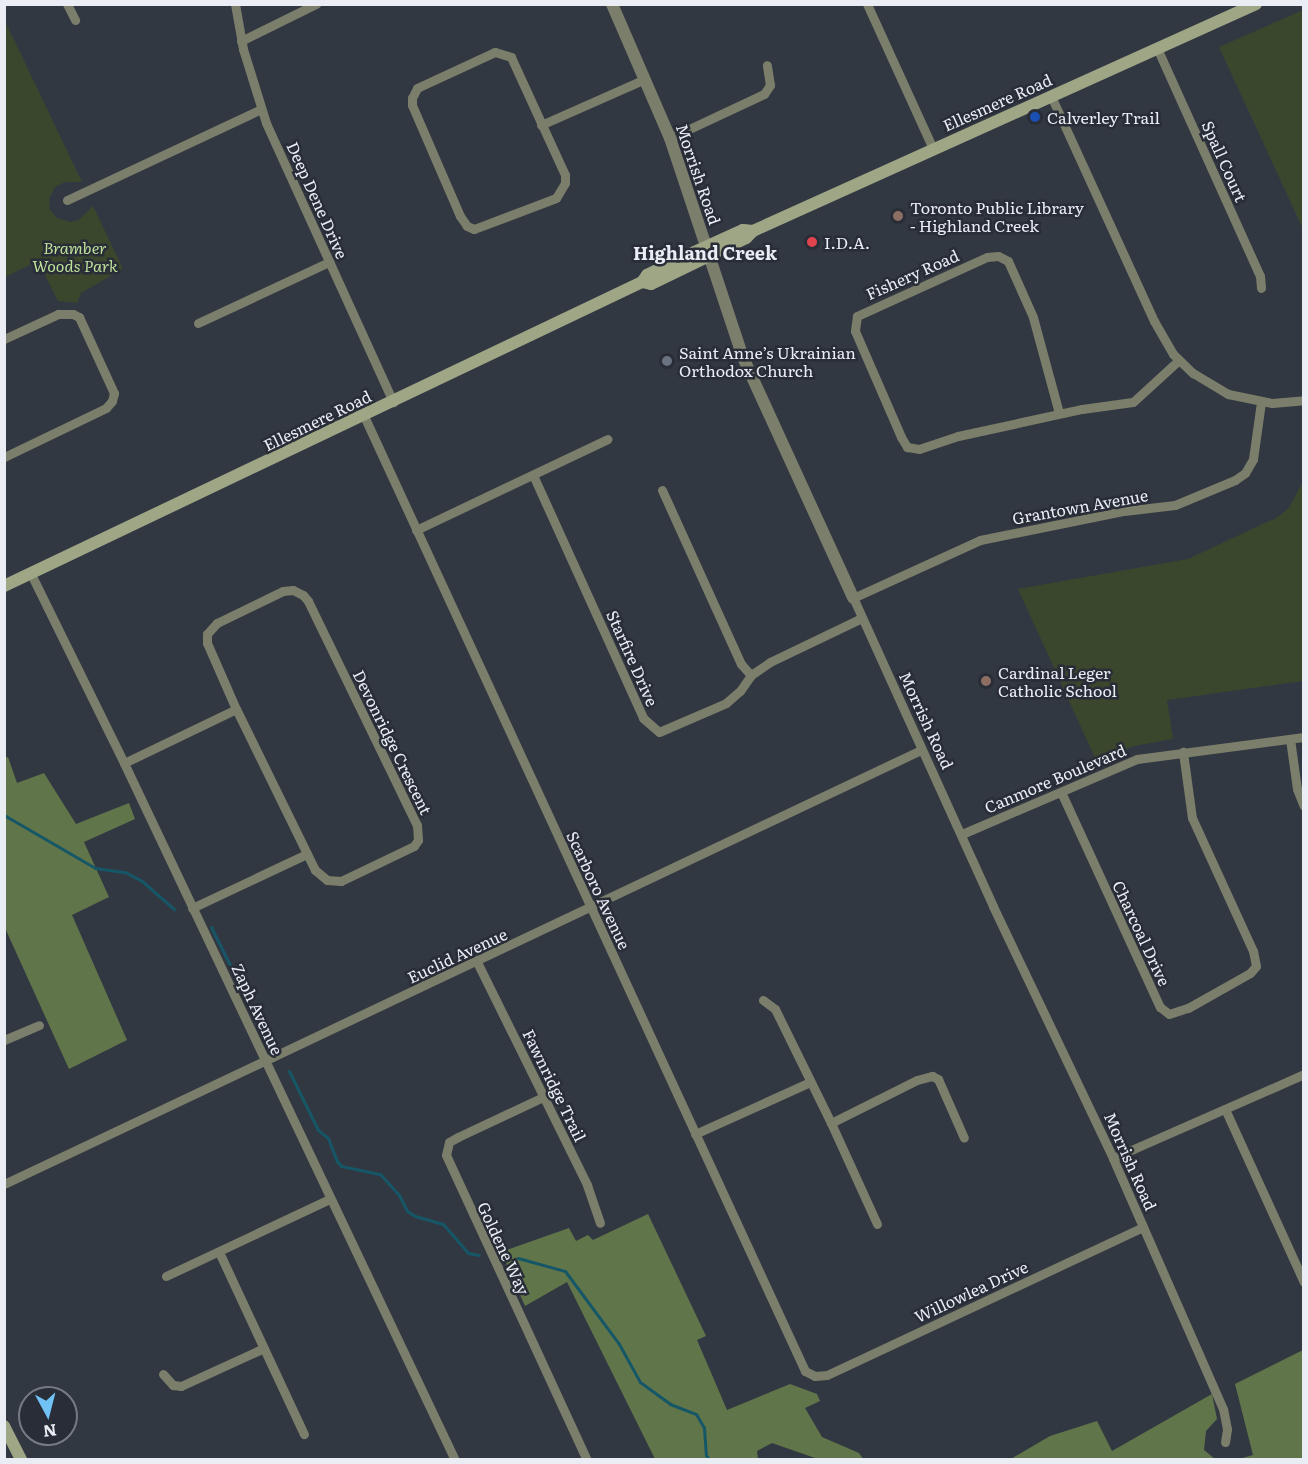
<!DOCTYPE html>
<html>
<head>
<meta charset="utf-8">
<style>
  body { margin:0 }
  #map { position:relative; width:1308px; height:1464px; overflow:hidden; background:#323842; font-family:Literata,serif }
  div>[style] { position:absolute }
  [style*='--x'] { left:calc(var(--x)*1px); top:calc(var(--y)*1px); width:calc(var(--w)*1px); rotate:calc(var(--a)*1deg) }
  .green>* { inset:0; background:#3a472d }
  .forest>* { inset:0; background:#61754a }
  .stream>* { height:3px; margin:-1.5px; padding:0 1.5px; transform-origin:1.5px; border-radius:1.5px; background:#165767 }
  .minor>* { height:9px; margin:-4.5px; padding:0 4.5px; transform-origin:4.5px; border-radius:4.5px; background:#7a7e6a }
  .tertiary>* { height:12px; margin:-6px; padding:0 6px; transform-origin:6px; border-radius:6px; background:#7a7e6a }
  .secondary>* { height:12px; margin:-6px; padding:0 6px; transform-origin:6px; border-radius:6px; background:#9fa686 }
  .dots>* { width:16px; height:16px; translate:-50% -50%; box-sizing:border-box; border:3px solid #282d37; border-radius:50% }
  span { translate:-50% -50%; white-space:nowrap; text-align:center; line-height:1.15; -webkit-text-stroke:5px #282d37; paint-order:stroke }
  .street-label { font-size:16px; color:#eaedf4 }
  .poi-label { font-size:16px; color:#eaedf4 }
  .left { translate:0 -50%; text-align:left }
  .park-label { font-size:16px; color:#bedf9a; font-style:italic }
  .neighbourhood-label { font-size:18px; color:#eaedf4; font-weight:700 }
  .frame { position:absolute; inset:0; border:6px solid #eaedf4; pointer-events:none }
  .north { position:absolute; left:18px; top:1386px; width:60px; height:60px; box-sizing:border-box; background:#282d37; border:2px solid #767a83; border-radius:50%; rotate:173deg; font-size:16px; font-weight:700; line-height:24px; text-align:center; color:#eaedf4 }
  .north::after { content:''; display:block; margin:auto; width:21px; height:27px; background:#70c1f4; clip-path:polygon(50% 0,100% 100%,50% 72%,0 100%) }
</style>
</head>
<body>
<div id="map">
  <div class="green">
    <div style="clip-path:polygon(1303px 10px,1303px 229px,1219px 47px)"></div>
    <div style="clip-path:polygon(4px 19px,82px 182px,65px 182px,55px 187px,49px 199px,50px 210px,57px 218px,70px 222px,79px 220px,93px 206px,123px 269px,81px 293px,77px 303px,58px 301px,38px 261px,5px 277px)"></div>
    <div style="clip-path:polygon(1303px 482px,1303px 681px,1167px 700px,1173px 739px,1134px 746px,1096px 760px,1018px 589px,1188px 559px,1276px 518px,1288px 509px)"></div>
  </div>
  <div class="forest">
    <div style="clip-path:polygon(8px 757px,17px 783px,44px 773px,76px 824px,129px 803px,135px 819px,84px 842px,109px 897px,72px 915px,127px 1040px,69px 1069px,5px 928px,4px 758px)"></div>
    <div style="clip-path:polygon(648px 1214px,706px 1336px,697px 1340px,727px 1410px,790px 1384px,817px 1394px,820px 1401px,805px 1408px,822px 1437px,859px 1453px,863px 1459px,818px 1459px,772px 1443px,757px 1451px,758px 1459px,655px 1459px,567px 1282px,525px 1306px,501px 1252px,569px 1228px,576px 1241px,588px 1235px,593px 1240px)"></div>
    <div style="clip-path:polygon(1303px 1350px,1303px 1459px,1239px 1459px,1253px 1455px,1235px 1384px)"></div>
    <div style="clip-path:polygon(1212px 1394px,1217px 1419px,1206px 1431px,1204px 1450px,1215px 1459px,1009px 1460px,1050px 1436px,1097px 1421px,1112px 1451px)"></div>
  </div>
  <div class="stream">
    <div style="--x:4;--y:815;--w:105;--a:30.2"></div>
    <div style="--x:95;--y:868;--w:30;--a:8"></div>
    <div style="--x:125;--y:872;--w:19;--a:28"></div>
    <div style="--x:142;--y:881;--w:43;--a:41.2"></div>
    <div style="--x:211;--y:927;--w:96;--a:63.4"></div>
    <div style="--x:254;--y:1013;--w:32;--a:51"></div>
    <div style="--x:289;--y:1071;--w:66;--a:63.8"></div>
    <div style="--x:318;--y:1130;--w:13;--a:39"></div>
    <div style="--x:328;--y:1138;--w:25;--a:69"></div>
    <div style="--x:337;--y:1161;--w:6;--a:51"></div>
    <div style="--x:341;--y:1166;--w:40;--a:12"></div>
    <div style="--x:380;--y:1174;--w:28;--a:48"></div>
    <div style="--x:399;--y:1195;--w:18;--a:63"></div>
    <div style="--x:407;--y:1211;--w:9;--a:32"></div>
    <div style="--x:415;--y:1216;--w:29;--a:16"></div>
    <div style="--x:443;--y:1224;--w:38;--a:49"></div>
    <div style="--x:468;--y:1253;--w:11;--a:10"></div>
    <div style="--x:518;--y:1258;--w:49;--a:15.5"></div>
    <div style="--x:565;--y:1271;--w:91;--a:53.5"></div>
    <div style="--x:619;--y:1344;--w:43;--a:61.1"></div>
    <div style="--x:640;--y:1382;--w:37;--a:36"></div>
    <div style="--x:670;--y:1404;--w:28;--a:21"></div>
    <div style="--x:696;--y:1414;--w:16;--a:60"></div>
    <div style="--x:704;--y:1428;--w:27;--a:86"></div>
    <div style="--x:706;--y:1455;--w:6;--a:59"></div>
  </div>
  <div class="minor">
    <div style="--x:67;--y:4;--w:18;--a:63"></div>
    <div style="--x:235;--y:4;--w:46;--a:79.9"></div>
    <div style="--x:243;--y:49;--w:77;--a:72.7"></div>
    <div style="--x:266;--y:123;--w:307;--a:65.5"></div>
    <div style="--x:867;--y:4;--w:159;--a:65.5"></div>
    <div style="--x:241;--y:41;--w:84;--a:-26.3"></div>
    <div style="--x:1157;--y:48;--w:250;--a:65.7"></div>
    <div style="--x:1260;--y:276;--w:12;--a:85"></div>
    <div style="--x:495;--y:52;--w:17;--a:17"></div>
    <div style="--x:511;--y:57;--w:130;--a:65.4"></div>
    <div style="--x:565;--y:175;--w:8;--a:90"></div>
    <div style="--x:565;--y:183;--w:17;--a:121"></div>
    <div style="--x:556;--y:198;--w:88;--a:159.3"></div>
    <div style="--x:474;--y:229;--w:8;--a:-157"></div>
    <div style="--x:467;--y:226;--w:12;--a:-125"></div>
    <div style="--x:460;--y:216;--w:121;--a:-113.4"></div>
    <div style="--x:412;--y:105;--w:7;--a:-90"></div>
    <div style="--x:412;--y:98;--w:11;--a:-63"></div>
    <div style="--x:417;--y:88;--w:86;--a:-24.8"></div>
    <div style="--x:1051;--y:96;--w:247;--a:65.4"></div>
    <div style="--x:1154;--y:321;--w:38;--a:60"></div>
    <div style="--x:1173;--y:354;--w:28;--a:44"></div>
    <div style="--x:1193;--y:373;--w:41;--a:31"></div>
    <div style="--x:1228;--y:394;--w:45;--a:11.6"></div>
    <div style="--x:1272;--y:403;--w:32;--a:-5"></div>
    <div style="--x:541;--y:125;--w:114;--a:-23.9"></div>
    <div style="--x:670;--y:138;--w:104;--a:-25.1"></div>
    <div style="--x:764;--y:94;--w:11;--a:-56"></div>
    <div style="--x:770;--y:85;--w:20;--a:-99"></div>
    <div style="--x:67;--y:200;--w:214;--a:-25.1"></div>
    <div style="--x:198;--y:323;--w:145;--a:-25"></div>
    <div style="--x:4;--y:339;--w:60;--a:-24.8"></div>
    <div style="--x:58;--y:314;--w:15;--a:0"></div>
    <div style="--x:73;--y:314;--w:7;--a:27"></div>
    <div style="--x:79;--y:317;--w:84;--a:65.3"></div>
    <div style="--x:114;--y:393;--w:8;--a:104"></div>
    <div style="--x:112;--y:401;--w:9;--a:131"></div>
    <div style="--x:106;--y:408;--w:113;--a:154.3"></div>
    <div style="--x:1059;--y:413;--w:99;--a:-105.2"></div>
    <div style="--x:1033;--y:317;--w:61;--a:-114.1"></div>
    <div style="--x:1008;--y:261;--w:11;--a:-153"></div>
    <div style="--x:998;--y:256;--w:11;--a:175"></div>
    <div style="--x:987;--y:257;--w:143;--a:155.6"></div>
    <div style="--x:857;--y:316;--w:15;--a:98"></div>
    <div style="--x:855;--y:331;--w:116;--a:66.5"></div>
    <div style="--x:901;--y:437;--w:12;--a:59"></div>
    <div style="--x:907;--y:447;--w:12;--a:9"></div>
    <div style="--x:919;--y:449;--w:41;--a:-18.4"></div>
    <div style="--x:958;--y:436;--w:127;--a:-12.3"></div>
    <div style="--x:1082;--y:409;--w:51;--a:-7.8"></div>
    <div style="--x:1133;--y:402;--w:62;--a:-42.4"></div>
    <div style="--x:364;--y:416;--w:1052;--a:65.21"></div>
    <div style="--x:805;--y:1371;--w:11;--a:27"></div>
    <div style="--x:815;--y:1376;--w:12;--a:-5"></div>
    <div style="--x:827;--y:1375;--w:349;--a:-25.1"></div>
    <div style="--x:533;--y:475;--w:267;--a:65.6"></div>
    <div style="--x:643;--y:718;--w:21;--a:41"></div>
    <div style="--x:659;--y:732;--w:73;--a:-23.4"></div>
    <div style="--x:726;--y:703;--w:18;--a:-41"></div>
    <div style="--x:740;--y:691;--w:19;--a:-55"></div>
    <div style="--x:751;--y:675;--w:23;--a:-34"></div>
    <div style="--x:770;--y:662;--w:102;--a:-25.6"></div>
    <div style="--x:662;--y:490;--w:191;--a:65.6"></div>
    <div style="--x:741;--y:664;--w:15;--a:48"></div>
    <div style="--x:416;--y:530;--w:212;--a:-25.4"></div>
    <div style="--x:31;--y:574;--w:211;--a:63.8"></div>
    <div style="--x:124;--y:763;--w:772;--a:64.6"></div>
    <div style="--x:293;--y:590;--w:11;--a:27"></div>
    <div style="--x:303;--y:595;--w:8;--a:50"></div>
    <div style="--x:308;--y:601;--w:249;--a:64.1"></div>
    <div style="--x:417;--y:825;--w:15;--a:86"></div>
    <div style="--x:418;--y:840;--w:7;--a:124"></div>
    <div style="--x:414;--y:846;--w:81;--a:154.4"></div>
    <div style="--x:341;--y:881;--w:14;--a:-176"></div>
    <div style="--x:327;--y:880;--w:16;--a:-140"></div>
    <div style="--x:315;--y:870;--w:179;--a:-116.1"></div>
    <div style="--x:236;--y:709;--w:72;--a:-113.7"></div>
    <div style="--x:207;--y:643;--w:9;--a:-90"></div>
    <div style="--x:207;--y:634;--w:15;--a:-48"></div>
    <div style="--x:217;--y:623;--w:73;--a:-25.9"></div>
    <div style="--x:283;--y:591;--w:10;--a:-6"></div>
    <div style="--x:1290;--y:739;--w:50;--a:82"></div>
    <div style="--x:1297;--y:789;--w:18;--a:68"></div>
    <div style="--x:124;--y:763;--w:124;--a:-25.7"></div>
    <div style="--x:1061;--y:792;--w:237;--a:65.3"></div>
    <div style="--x:1160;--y:1007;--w:11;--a:38"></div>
    <div style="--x:1169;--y:1014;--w:20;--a:-18"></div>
    <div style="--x:1188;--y:1008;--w:71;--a:-29.4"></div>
    <div style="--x:1250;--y:973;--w:9;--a:-49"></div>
    <div style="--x:1256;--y:966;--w:15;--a:-101"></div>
    <div style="--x:1253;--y:951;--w:146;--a:-114.6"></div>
    <div style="--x:1192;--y:818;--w:67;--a:-97.8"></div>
    <div style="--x:962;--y:834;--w:190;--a:-23.2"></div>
    <div style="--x:1137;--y:759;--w:168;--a:-7.5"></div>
    <div style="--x:192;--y:908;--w:127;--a:-25.2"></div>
    <div style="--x:477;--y:962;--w:249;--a:63.7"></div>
    <div style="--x:587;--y:1185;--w:40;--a:71.1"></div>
    <div style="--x:763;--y:1000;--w:15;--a:37"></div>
    <div style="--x:775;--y:1009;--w:127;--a:63.8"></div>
    <div style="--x:831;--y:1123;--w:111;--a:65.5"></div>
    <div style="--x:4;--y:1040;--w:38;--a:-23"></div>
    <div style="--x:543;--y:1097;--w:94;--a:154.8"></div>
    <div style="--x:458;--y:1137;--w:10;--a:151"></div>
    <div style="--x:449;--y:1142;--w:13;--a:103"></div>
    <div style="--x:446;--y:1155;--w:336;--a:65.2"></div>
    <div style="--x:1225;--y:1109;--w:190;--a:65.5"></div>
    <div style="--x:831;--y:1123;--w:96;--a:-26.6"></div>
    <div style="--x:917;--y:1080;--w:16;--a:-15"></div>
    <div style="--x:932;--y:1076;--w:7;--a:27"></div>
    <div style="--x:938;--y:1079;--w:64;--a:66.2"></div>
    <div style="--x:695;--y:1134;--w:126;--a:-24.3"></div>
    <div style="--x:1113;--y:1158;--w:209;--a:-23.7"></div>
    <div style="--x:4;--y:1184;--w:1015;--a:-25.33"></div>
    <div style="--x:219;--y:1252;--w:201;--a:65"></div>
    <div style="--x:166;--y:1276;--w:181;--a:-25.2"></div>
    <div style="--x:163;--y:1374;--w:15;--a:48"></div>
    <div style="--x:173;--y:1385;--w:8;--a:7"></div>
    <div style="--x:181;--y:1386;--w:91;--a:-24.6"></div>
    <div style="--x:1225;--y:1442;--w:13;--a:-81"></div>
    <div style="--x:1227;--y:1429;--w:20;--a:-101"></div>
    <div style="--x:1223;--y:1409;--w:274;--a:-113.7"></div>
    <div style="--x:1113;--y:1158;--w:279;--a:-115.5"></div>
    <div style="--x:993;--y:906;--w:338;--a:-114.4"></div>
    <div style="--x:853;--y:598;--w:140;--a:-24.5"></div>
    <div style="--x:980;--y:540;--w:147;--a:-11.4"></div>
    <div style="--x:1124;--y:511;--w:51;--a:-6.7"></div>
    <div style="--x:1175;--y:505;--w:65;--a:-22.6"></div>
    <div style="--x:1235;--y:480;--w:12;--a:-35"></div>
    <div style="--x:1245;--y:473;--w:16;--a:-60"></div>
    <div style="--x:1253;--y:459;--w:58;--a:-82"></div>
  </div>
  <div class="tertiary">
    <div style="--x:612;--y:4;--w:146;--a:66.6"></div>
    <div style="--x:670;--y:138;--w:229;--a:71.6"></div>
    <div style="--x:742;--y:355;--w:267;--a:65.4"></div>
  </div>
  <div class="secondary">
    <div style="--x:642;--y:282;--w:9;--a:13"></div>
    <div style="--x:651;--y:284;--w:106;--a:-25.8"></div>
    <div style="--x:746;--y:238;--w:10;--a:-45"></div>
    <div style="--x:753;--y:231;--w:552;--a:-24.29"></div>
    <div style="--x:4;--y:586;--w:707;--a:-25.48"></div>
    <div style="--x:642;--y:282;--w:9;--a:-54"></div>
    <div style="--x:647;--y:275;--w:48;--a:-26"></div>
    <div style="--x:690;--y:254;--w:58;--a:-24.4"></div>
    <div style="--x:743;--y:230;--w:10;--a:6"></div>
    <div style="--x:4;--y:1426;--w:38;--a:63"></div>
  </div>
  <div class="dots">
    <div style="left:1035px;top:117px;background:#1a4fb4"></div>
    <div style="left:898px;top:216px;background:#8d6e63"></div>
    <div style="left:812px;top:242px;background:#e0444e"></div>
    <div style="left:667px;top:361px;background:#6b7280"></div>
    <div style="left:986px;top:681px;background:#8d6e63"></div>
  </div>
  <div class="street-label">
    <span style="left:997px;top:102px;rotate:-24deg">Ellesmere Road</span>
    <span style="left:1225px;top:161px;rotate:66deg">Spall Court</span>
    <span style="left:699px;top:174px;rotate:71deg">Morrish Road</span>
    <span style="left:318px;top:200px;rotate:66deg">Deep Dene Drive</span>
    <span style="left:912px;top:274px;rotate:-24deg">Fishery Road</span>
    <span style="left:317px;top:420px;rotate:-26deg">Ellesmere Road</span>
    <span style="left:1080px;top:506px;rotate:-10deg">Grantown Avenue</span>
    <span style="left:633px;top:658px;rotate:66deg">Starfire Drive</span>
    <span style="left:927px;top:720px;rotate:65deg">Morrish Road</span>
    <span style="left:393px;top:742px;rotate:64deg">Devonridge Crescent</span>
    <span style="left:1055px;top:778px;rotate:-23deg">Canmore Boulevard</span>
    <span style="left:599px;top:890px;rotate:65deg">Scarboro Avenue</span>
    <span style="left:1142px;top:933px;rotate:65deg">Charcoal Drive</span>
    <span style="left:457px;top:955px;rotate:-25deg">Euclid Avenue</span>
    <span style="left:258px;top:1009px;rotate:65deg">Zaph Avenue</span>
    <span style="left:555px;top:1085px;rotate:64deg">Fawnridge Trail</span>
    <span style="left:1131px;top:1161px;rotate:66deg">Morrish Road</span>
    <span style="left:504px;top:1248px;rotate:65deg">Goldene Way</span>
    <span style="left:971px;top:1291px;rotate:-25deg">Willowlea Drive</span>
  </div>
  <div class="poi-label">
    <span class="left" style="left:1047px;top:117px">Calverley Trail</span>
    <span class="left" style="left:910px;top:216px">Toronto Public Library<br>- Highland Creek</span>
    <span class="left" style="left:824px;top:242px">I.D.A.</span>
    <span class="left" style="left:679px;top:361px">Saint Anne’s Ukrainian<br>Orthodox Church</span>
    <span class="left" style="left:998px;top:681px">Cardinal Leger<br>Catholic School</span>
  </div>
  <div class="park-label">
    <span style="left:75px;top:256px">Bramber<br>Woods Park</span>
  </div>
  <div class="neighbourhood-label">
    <span style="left:705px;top:253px">Highland Creek</span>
  </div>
  <div class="frame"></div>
  <div class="north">N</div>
</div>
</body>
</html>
